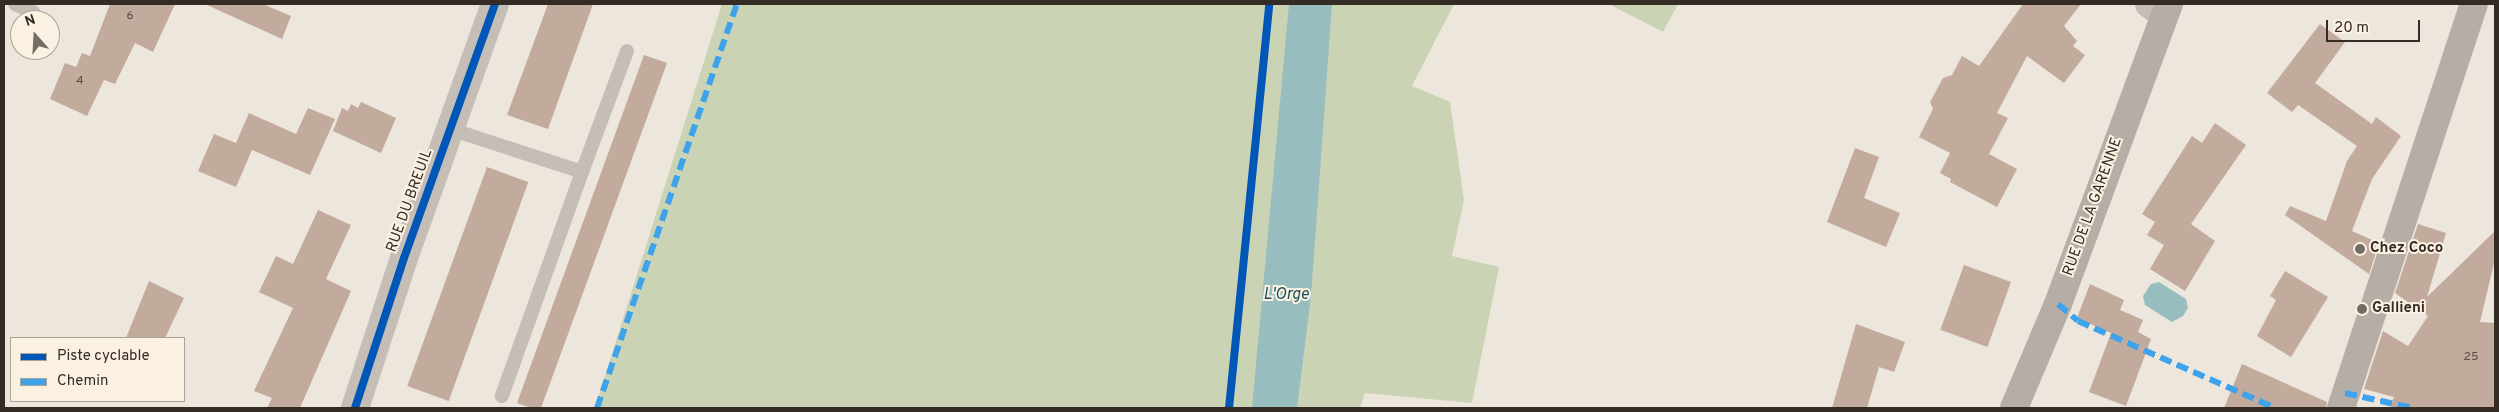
<!DOCTYPE html>
<html>
<head>
<meta charset="utf-8">
<style>
  body { margin:0 }
  #map { position:relative; width:2499px; height:412px; overflow:hidden; background:#ede6dc; font-family:Overpass,sans-serif }
  div>[style] { position:absolute }
  [style*='--x'] { left:calc(var(--x)*1px); top:calc(var(--y)*1px); width:calc(var(--w)*1px); rotate:calc(var(--a)*1deg) }
  .green>* { inset:0; background:#cbd3b5 }
  .water>* { inset:0; background:#97bdbf }
  .building>* { inset:0; background:#c2aa9c; transform-origin:0 0 }
  .lane>* { height:14px; margin:-7px; padding:0 7px; transform-origin:7px; border-radius:7px; background:#c5beb6 }
  .street>* { height:28px; margin:-14px; padding:0 14px; transform-origin:14px; border-radius:14px; background:#c5beb6 }
  .secondary>* { height:28px; margin:-14px; padding:0 14px; transform-origin:14px; border-radius:14px; background:#b6aea6 }
  .quiet>* { height:6px; margin-top:-3px; transform-origin:0; background:repeating-linear-gradient(90deg,#3ea3eb 0 12px,transparent 0 18px) }
  .cycleway>* { height:8px; margin:-4px; padding:0 4px; transform-origin:4px; border-radius:4px; background:#0057b8 }
  .dots>* { width:14px; height:14px; translate:-50% -50%; box-sizing:border-box; border:2px solid #fbf1e2; border-radius:50% }
  span { translate:-50% -50%; white-space:nowrap; text-align:center; line-height:1.15; -webkit-text-stroke:4px #fbf1e2; paint-order:stroke }
  .number-label { font-size:12px; color:#584b43 }
  .number-label span { -webkit-text-stroke-width:0 }
  .street-label { font-size:15px; color:#352b25 }
  .poi-label { font-size:15px; color:#352b25; font-weight:700 }
  .left { translate:0 -50%; text-align:left }
  .water-label { font-size:16px; color:#17515a; font-style:italic }
  .frame { position:absolute; inset:0; border:5px solid #352b25; pointer-events:none }
  .legend { position:absolute; left:10px; top:337px; width:175px; height:65px; box-sizing:border-box; background:#fbf1e2; border:1px solid #aca296; margin:0; padding:6px 9px; list-style:none; font-size:15px; color:#352b25 }
  .legend li { display:flex; align-items:center; gap:10px; height:25px }
  .legend b { width:25px; border:1px solid #aca296 }
  .north { position:absolute; left:10px; top:10px; width:50px; height:50px; box-sizing:border-box; background:#fbf1e2; border:1px solid #aca296; border-radius:50%; rotate:341deg; font-size:14px; font-weight:700; line-height:20px; text-align:center; color:#352b25 }
  .north::after { content:''; display:block; margin:auto; width:18px; height:22px; background:#756c65; clip-path:polygon(50% 0,100% 100%,50% 72%,0 100%) }
  .scale { position:absolute; left:2326px; top:20px; width:94px; height:22px; box-sizing:border-box; border:2px solid #352b25; border-top:0; padding-left:6px; font-size:15px; line-height:18px; white-space:nowrap; color:#352b25; -webkit-text-stroke:4px #fbf1e2; paint-order:stroke }
</style>
</head>
<body>
<div id="map">
  <div class="green">
    <div style="clip-path:polygon(722px 4px,1454px 4px,1412px 86px,1450px 102px,1464px 200px,1452px 256px,1499px 267px,1472px 403px,1365px 393px,1360px 408px,595px 408px)"></div>
    <div style="clip-path:polygon(1609px 4px,1678px 4px,1663px 32px)"></div>
  </div>
  <div class="water">
    <div style="clip-path:polygon(1289px 4px,1332px 4px,1311px 296px,1297px 408px,1252px 408px)"></div>
    <div style="clip-path:polygon(2159px 282px,2186px 299px,2188px 308px,2183px 316px,2172px 322px,2145px 305px,2143px 296px,2151px 284px)"></div>
  </div>
  <div class="building">
    <div style="clip-path:polygon(110px 4px,175px 4px,153px 52px,135px 43px,115px 84px,104px 80px,87px 116px,50px 99px,65px 63px,76px 67px,82px 53px,90px 56px)"></div>
    <div style="clip-path:polygon(205px 4px,263px 4px,291px 16px,282px 39px)"></div>
    <div style="clip-path:polygon(548px 4px,593px 4px,548px 129px,507px 115px)"></div>
    <div style="clip-path:polygon(2023px 4px,2081px 4px,2064px 26px,2077px 41px,2073px 46px,2085px 55px,2064px 83px,2027px 56px,1997px 113px,2008px 118px,1989px 154px,2017px 169px,1997px 207px,1950px 182px,1951px 179px,1940px 173px,1950px 153px,1919px 137px,1933px 109px,1930px 102px,1943px 78px,1952px 75px,1962px 56px,1979px 66px)"></div>
    <div style="clip-path:polygon(2320px 24px,2345px 42px,2315px 83px,2372px 124px,2376px 117px,2401px 136px,2372px 179px,2352px 231px,2379px 243px,2369px 274px,2285px 215px,2290px 206px,2326px 221px,2347px 161px,2357px 146px,2298px 105px,2292px 112px,2267px 93px)"></div>
    <div style="clip-path:polygon(644px 55px,667px 63px,541px 408px,531px 408px,517px 403px)"></div>
    <div style="clip-path:polygon(361px 102px,396px 118px,381px 153px,333px 131px,342px 108px,348px 111px,351px 104px,358px 108px)"></div>
    <div style="clip-path:polygon(308px 108px,335px 119px,310px 175px,252px 150px,236px 187px,198px 171px,214px 134px,243px 146px,236px 143px,249px 113px,296px 134px)"></div>
    <div style="clip-path:polygon(2215px 123px,2246px 145px,2191px 224px,2215px 241px,2185px 291px,2150px 269px,2164px 245px,2147px 235px,2155px 222px,2142px 214px,2192px 136px,2202px 143px)"></div>
    <div style="clip-path:polygon(1855px 148px,1879px 157px,1864px 198px,1900px 213px,1886px 247px,1827px 222px)"></div>
    <div style="left:487px;top:167px;width:44px;height:233px;rotate:20deg"></div>
    <div style="clip-path:polygon(318px 210px,351px 225px,326px 279px,351px 291px,300px 408px,267px 408px,272px 398px,254px 391px,293px 308px,259px 292px,276px 256px,293px 264px)"></div>
    <div style="clip-path:polygon(2418px 224px,2446px 233px,2427px 297px,2495px 231px,2495px 259px,2480px 322px,2495px 323px,2495px 408px,2390px 408px,2394px 397px,2364px 389px,2383px 331px,2408px 346px,2428px 316px,2395px 293px)"></div>
    <div style="left:1964px;top:265px;width:50px;height:69px;rotate:20deg"></div>
    <div style="clip-path:polygon(2285px 271px,2328px 297px,2291px 357px,2257px 336px,2276px 300px,2270px 296px)"></div>
    <div style="clip-path:polygon(149px 281px,184px 298px,165px 338px,126px 338px)"></div>
    <div style="clip-path:polygon(2090px 284px,2124px 300px,2120px 310px,2143px 320px,2138px 332px,2151px 339px,2126px 406px,2089px 392px,2111px 333px,2077px 318px)"></div>
    <div style="clip-path:polygon(1856px 324px,1905px 342px,1894px 372px,1879px 367px,1867px 408px,1832px 408px)"></div>
    <div style="clip-path:polygon(2242px 364px,2327px 402px,2326px 408px,2224px 408px)"></div>
  </div>
  <div class="lane">
    <div style="--x:15;--y:4;--w:20;--a:24"></div>
    <div style="--x:450;--y:129;--w:139;--a:18"></div>
    <div style="--x:582;--y:172;--w:238;--a:109.7"></div>
    <div style="--x:582;--y:172;--w:129;--a:-69.6"></div>
  </div>
  <div class="street">
    <div style="--x:2149;--y:4;--w:19;--a:36"></div>
    <div style="--x:355;--y:408;--w:158;--a:-71.9"></div>
    <div style="--x:404;--y:258;--w:270;--a:-70.3"></div>
  </div>
  <div class="secondary">
    <div style="--x:2014;--y:408;--w:113;--a:-67.1"></div>
    <div style="--x:2058;--y:304;--w:320;--a:-69.7"></div>
    <div style="--x:2341;--y:408;--w:425;--a:-71.8"></div>
  </div>
  <div class="quiet">
    <div style="--x:2058;--y:304;--w:26;--a:40"></div>
    <div style="--x:2078;--y:321;--w:215;--a:23.8"></div>
    <div style="--x:2345;--y:393;--w:69;--a:12.6"></div>
    <div style="--x:597;--y:408;--w:428;--a:-70.9"></div>
  </div>
  <div class="cycleway">
    <div style="--x:355;--y:408;--w:158;--a:-71.9"></div>
    <div style="--x:404;--y:258;--w:270;--a:-70.3"></div>
    <div style="--x:1229;--y:408;--w:406;--a:-84.3"></div>
  </div>
  <div class="dots">
    <div style="left:2360px;top:249px;background:#756c65"></div>
    <div style="left:2362px;top:309px;background:#756c65"></div>
  </div>
  <div class="number-label">
    <span style="left:130px;top:17px">6</span>
    <span style="left:80px;top:82px">4</span>
    <span style="left:2471px;top:358px">25</span>
  </div>
  <div class="street-label">
    <span style="left:410px;top:201px;rotate:-70deg">RUE DU BREUIL</span>
    <span style="left:2093px;top:207px;rotate:-70deg">RUE DE LA GARENNE</span>
  </div>
  <div class="poi-label">
    <span class="left" style="left:2370px;top:249px">Chez Coco</span>
    <span class="left" style="left:2372px;top:309px">Gallieni</span>
  </div>
  <div class="water-label">
    <span style="left:1286px;top:295px">L'Orge</span>
  </div>
  <div class="frame"></div>
  <ul class="legend">
  <li><b style="height:6px;background:#0057b8"></b>Piste cyclable</li>
  <li><b style="height:6px;background:#3ea3eb"></b>Chemin</li>
  </ul>
  <div class="north">N</div>
  <div class="scale">20 m</div>
</div>
</body>
</html>
